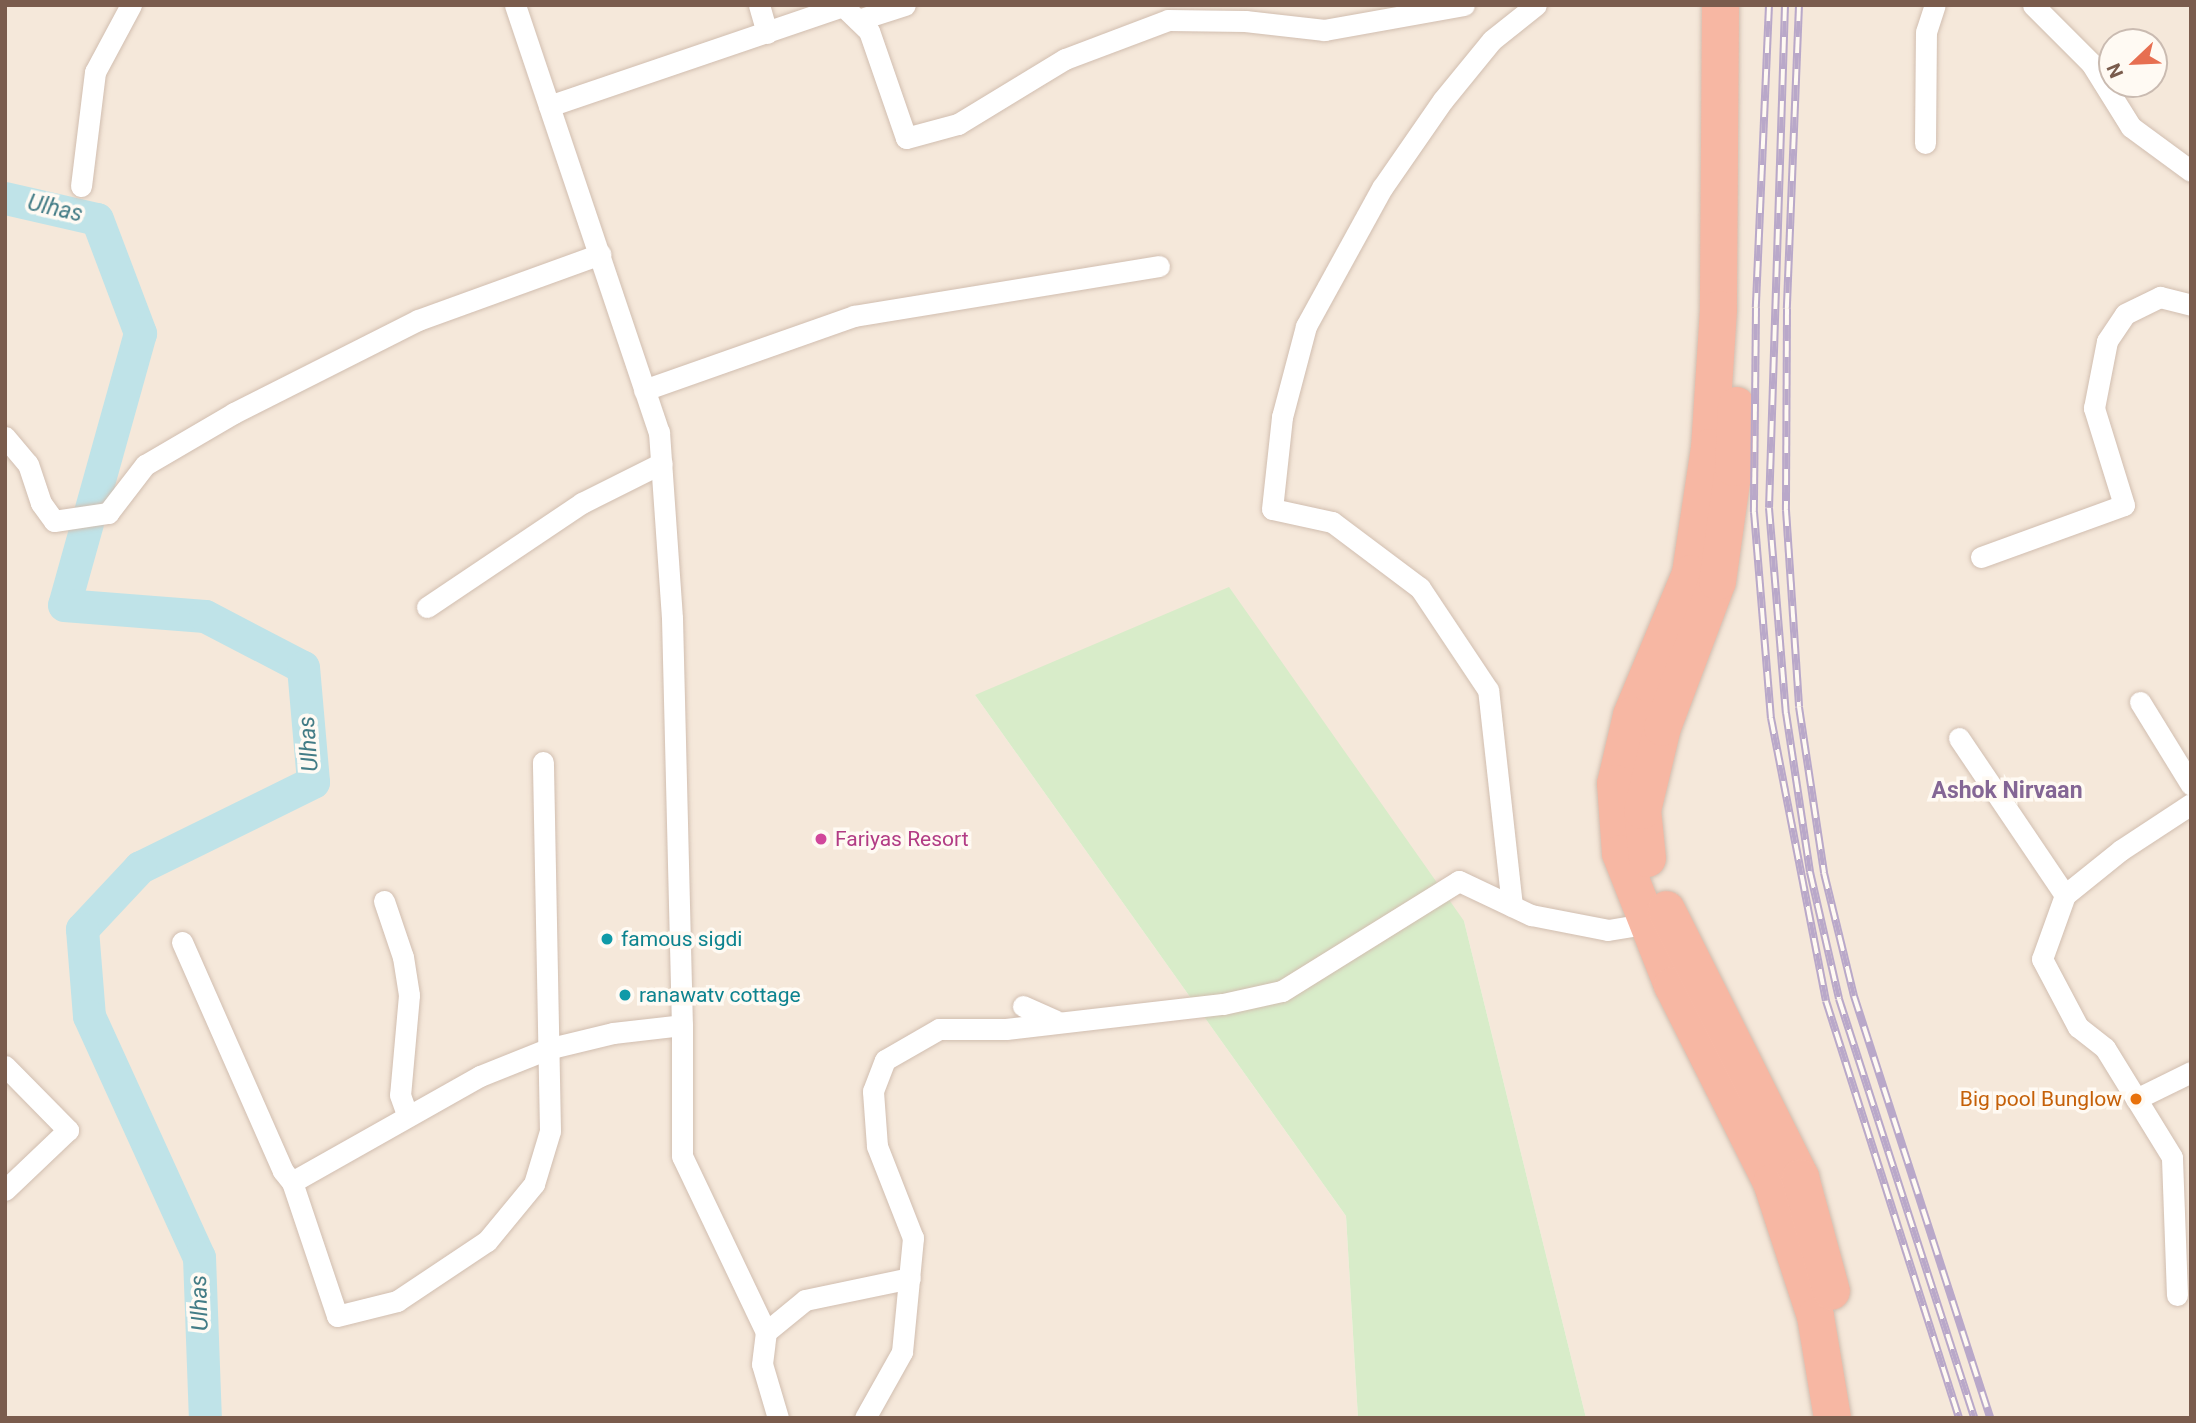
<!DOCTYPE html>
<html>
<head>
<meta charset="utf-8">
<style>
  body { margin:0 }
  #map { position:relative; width:2196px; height:1423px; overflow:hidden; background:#fdf6ec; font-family:Roboto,sans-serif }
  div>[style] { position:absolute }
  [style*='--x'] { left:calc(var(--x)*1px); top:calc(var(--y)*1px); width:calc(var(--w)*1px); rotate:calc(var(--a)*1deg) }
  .residential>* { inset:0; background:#f5e8da }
  .green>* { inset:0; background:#d8ecc9 }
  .river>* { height:33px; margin:-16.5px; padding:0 16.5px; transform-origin:16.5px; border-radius:16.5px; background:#bfe3e8 }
  .roads { filter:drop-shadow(0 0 2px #d1beb0) drop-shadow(0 0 2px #d1beb0) }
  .street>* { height:21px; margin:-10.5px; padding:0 10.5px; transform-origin:10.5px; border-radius:10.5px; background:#fff }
  .highway>* { height:37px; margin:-18.5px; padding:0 18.5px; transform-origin:18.5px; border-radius:18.5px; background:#f7b7a3 }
  .rail>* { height:8px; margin-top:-4px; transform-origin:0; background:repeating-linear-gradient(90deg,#fffaf3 0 16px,#b9a8c9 0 32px); box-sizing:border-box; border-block:2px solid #b9a8c9 }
  .dots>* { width:19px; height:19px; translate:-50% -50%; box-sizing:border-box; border:4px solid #fffaf3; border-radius:50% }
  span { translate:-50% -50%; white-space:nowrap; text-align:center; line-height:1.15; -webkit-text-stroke:7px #fffaf3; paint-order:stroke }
  .hotel-label { font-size:21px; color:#b23c85 }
  .left { translate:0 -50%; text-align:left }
  .culture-label { font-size:21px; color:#0d838f }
  .food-label { font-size:21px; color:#c56008 }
  .right { translate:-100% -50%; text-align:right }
  .water-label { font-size:23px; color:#437c86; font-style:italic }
  .neighbourhood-label { font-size:23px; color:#846695; font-weight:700 }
  .frame { position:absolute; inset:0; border:7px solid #7a5c4d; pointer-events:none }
  .north { position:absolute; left:2098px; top:28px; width:70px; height:70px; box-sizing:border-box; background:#fffaf3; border:2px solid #cabbb1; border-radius:50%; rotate:247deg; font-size:19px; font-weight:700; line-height:28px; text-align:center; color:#7a5c4d }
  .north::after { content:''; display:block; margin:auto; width:24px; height:32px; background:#e76f51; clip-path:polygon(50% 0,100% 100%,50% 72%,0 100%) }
</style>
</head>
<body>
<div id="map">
  <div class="residential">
    <div style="clip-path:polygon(evenodd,5px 5px,2191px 5px,2191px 1418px,1586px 1418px,1464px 921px,975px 695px,1346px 1216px,1358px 1418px,5px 1418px,5px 5px,2112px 42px,2154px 42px,2154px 84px,2112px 84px,2112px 42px)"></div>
  </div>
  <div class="green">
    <div style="clip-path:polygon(1229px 587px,1464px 921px,1586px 1418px,1358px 1418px,1346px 1216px,975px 695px)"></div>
  </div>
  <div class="river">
    <div style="--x:5;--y:198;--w:94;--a:12.9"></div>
    <div style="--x:97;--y:219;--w:122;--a:69.3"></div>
    <div style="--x:140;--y:333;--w:282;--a:105.6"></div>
    <div style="--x:64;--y:605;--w:141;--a:4.5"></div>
    <div style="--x:205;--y:616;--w:110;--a:27.5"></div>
    <div style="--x:303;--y:667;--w:115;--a:85"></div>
    <div style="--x:313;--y:782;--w:193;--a:153.8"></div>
    <div style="--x:140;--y:867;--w:85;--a:133.1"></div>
    <div style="--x:82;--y:929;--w:87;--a:85.4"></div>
    <div style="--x:89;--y:1016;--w:265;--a:65.5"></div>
    <div style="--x:199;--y:1257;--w:161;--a:87.9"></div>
  </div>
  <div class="roads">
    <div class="street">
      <div style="--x:515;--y:5;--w:451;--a:71.4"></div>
      <div style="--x:659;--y:432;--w:186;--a:86"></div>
      <div style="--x:672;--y:618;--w:407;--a:88.6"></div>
      <div style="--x:759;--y:5;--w:29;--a:74"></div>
      <div style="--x:2033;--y:5;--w:82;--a:45"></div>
      <div style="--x:2091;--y:63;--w:75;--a:58"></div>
      <div style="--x:2131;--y:127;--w:74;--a:36.3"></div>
      <div style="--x:858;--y:20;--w:49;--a:-17.7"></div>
      <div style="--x:549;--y:106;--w:311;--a:-18.8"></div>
      <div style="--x:843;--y:6;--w:36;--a:44"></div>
      <div style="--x:869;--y:31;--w:113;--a:70.9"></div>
      <div style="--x:906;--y:138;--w:54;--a:-15.1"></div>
      <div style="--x:958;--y:124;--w:125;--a:-31.3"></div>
      <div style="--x:1065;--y:59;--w:110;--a:-20.7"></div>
      <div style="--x:1168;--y:20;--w:77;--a:0.7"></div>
      <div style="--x:1245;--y:21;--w:80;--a:6.5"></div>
      <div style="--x:1324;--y:30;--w:142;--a:-10.1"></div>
      <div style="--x:1925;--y:143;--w:111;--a:-89.5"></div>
      <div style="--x:1926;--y:32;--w:28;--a:-72"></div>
      <div style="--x:81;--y:186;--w:115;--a:-83"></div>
      <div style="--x:95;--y:72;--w:76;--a:-61.8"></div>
      <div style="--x:644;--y:390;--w:223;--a:-19.4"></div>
      <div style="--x:854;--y:316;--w:309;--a:-9.3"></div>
      <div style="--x:5;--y:437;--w:35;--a:50"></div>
      <div style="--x:28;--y:464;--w:41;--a:71.6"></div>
      <div style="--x:41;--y:503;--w:22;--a:54"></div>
      <div style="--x:54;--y:521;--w:55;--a:-8.4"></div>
      <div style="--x:108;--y:513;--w:61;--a:-52.4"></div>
      <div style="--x:145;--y:465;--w:103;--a:-30.3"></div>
      <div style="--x:234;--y:413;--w:206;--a:-26.8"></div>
      <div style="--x:418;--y:320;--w:194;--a:-19.9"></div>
      <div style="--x:1981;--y:557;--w:152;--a:-20"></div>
      <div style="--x:2124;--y:505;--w:102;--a:-107.2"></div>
      <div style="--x:2094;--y:408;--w:68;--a:-79"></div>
      <div style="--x:2107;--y:341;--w:32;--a:-56"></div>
      <div style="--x:2125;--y:314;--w:39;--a:-26"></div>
      <div style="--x:2160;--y:297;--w:32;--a:14"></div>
      <div style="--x:427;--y:607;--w:187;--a:-33.9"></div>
      <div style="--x:582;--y:503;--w:89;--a:-26.6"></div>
      <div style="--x:2140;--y:702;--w:97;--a:58.4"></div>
      <div style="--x:1959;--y:738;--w:189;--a:56"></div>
      <div style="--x:384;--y:901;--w:59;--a:71.3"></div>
      <div style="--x:403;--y:957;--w:38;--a:81"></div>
      <div style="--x:409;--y:995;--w:100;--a:95.1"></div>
      <div style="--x:400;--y:1095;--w:20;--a:70"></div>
      <div style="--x:1512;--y:906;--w:217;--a:-96.3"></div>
      <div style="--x:1488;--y:690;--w:123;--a:-123.7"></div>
      <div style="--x:1420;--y:588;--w:110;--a:-143.1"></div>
      <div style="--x:1332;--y:522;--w:61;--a:-167.8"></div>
      <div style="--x:1272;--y:509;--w:93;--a:-83.8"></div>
      <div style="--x:1282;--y:417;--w:94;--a:-75.2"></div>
      <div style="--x:1306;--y:326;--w:158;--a:-61.2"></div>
      <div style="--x:1382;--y:188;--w:107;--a:-55.3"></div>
      <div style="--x:1443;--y:100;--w:77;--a:-50.8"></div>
      <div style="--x:1492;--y:40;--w:56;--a:-38.5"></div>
      <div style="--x:182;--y:942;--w:250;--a:66.2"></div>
      <div style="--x:283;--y:1171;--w:14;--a:51"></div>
      <div style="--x:292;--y:1182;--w:141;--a:71.4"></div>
      <div style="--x:337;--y:1316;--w:62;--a:-14"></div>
      <div style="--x:397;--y:1301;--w:108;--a:-33.7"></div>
      <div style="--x:487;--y:1241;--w:74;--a:-50.5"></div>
      <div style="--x:534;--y:1184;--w:55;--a:-73.2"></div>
      <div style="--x:550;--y:1131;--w:369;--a:-91.1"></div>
      <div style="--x:1023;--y:1006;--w:35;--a:24"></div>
      <div style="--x:5;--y:1066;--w:90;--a:45.5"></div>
      <div style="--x:68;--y:1130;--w:87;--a:136.4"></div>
      <div style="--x:2136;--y:1099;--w:61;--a:-26.1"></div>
      <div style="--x:292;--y:1182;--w:216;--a:-29.4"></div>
      <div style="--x:480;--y:1076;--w:72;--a:-21.9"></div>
      <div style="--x:547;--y:1049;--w:68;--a:-13.6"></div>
      <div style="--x:613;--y:1033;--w:69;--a:-6.6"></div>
      <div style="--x:682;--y:1025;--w:131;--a:90"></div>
      <div style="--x:682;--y:1156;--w:195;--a:64.5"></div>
      <div style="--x:2177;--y:1295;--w:138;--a:-92.1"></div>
      <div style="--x:2172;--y:1157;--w:128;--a:-121.6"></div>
      <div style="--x:2105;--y:1048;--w:34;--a:-142"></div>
      <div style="--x:2078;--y:1027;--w:77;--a:-117.9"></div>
      <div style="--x:2042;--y:959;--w:68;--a:-70.2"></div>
      <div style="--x:2065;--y:895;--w:72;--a:-38.8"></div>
      <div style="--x:2121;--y:850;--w:84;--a:-33.3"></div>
      <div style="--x:778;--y:1418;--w:56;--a:-106.5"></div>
      <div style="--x:762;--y:1364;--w:32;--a:-83"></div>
      <div style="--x:766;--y:1332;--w:50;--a:-39.4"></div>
      <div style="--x:805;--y:1300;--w:107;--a:-11.8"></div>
      <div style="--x:865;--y:1418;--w:76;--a:-60.7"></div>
      <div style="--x:902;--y:1352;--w:115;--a:-84.5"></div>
      <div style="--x:913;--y:1238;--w:99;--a:-111.4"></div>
      <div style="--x:877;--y:1146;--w:55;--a:-94.2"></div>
      <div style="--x:873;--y:1091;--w:33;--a:-69"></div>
      <div style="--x:885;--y:1060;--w:62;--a:-29.9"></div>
      <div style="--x:939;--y:1029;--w:67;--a:0"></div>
      <div style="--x:1006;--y:1029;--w:218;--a:-6.6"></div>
      <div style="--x:1223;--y:1004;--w:60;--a:-12.4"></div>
      <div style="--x:1282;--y:991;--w:208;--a:-31.9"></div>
      <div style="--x:1459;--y:881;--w:80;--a:25.3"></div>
      <div style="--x:1531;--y:915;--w:78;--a:11"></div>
      <div style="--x:1608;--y:930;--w:50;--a:-9.3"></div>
    </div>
    <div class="highway">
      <div style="--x:1720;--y:5;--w:304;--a:90.4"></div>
      <div style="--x:1718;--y:309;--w:138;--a:93.7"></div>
      <div style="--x:1709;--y:447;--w:127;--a:98.6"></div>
      <div style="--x:1690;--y:573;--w:154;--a:112.6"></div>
      <div style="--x:1631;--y:715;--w:70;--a:103.2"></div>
      <div style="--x:1615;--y:783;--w:70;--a:85.9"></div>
      <div style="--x:1620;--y:853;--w:142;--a:68.5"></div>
      <div style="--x:1672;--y:985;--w:220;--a:63.3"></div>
      <div style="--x:1771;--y:1182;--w:141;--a:71.8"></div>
      <div style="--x:1815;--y:1316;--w:103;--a:80.5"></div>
      <div style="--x:1647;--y:858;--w:48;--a:-95.9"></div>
      <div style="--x:1642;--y:810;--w:85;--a:-76.5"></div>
      <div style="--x:1662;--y:727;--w:156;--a:-69.4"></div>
      <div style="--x:1717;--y:581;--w:115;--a:-82"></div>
      <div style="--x:1733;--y:467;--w:62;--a:-87.2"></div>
      <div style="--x:1666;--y:909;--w:300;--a:63.4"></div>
      <div style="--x:1800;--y:1177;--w:118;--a:74.8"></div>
    </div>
  </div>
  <div class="rail">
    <div style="--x:1769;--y:5;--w:303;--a:92.5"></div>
    <div style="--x:1756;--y:308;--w:204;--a:90.6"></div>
    <div style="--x:1754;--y:512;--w:207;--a:85.3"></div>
    <div style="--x:1771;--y:718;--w:288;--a:79"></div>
    <div style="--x:1826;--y:1001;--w:438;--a:72.3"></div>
    <div style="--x:1785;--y:5;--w:503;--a:91.82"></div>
    <div style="--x:1769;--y:508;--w:206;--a:85.3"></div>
    <div style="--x:1786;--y:713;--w:161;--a:81.4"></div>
    <div style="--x:1810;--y:872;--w:130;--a:77.1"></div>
    <div style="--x:1839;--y:999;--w:440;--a:72.1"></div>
    <div style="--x:1799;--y:5;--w:304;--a:92.3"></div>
    <div style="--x:1787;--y:309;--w:201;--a:90.3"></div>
    <div style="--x:1786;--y:510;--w:197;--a:86.2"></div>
    <div style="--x:1799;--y:707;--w:168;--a:81.4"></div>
    <div style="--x:1824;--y:873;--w:127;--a:76.3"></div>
    <div style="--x:1854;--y:996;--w:443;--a:72.1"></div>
  </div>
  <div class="dots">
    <div style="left:821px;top:839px;background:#d1479c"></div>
    <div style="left:607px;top:939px;background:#0f9aa8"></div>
    <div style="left:625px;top:995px;background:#0f9aa8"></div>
    <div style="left:2136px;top:1099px;background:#e8710a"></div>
  </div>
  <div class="hotel-label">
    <span class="left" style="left:835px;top:839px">Fariyas Resort</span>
  </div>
  <div class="culture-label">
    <span class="left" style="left:621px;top:939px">famous sigdi</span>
    <span class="left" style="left:639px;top:995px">ranawatv cottage</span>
  </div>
  <div class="food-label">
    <span class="right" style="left:2122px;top:1099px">Big pool Bunglow</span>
  </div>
  <div class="water-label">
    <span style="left:55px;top:209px;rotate:13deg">Ulhas</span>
    <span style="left:309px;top:744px;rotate:-94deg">Ulhas</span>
    <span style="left:200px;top:1303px;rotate:-92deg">Ulhas</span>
  </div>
  <div class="neighbourhood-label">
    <span style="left:2007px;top:791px">Ashok Nirvaan</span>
  </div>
  <div class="frame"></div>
  <div class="north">N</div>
</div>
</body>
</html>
